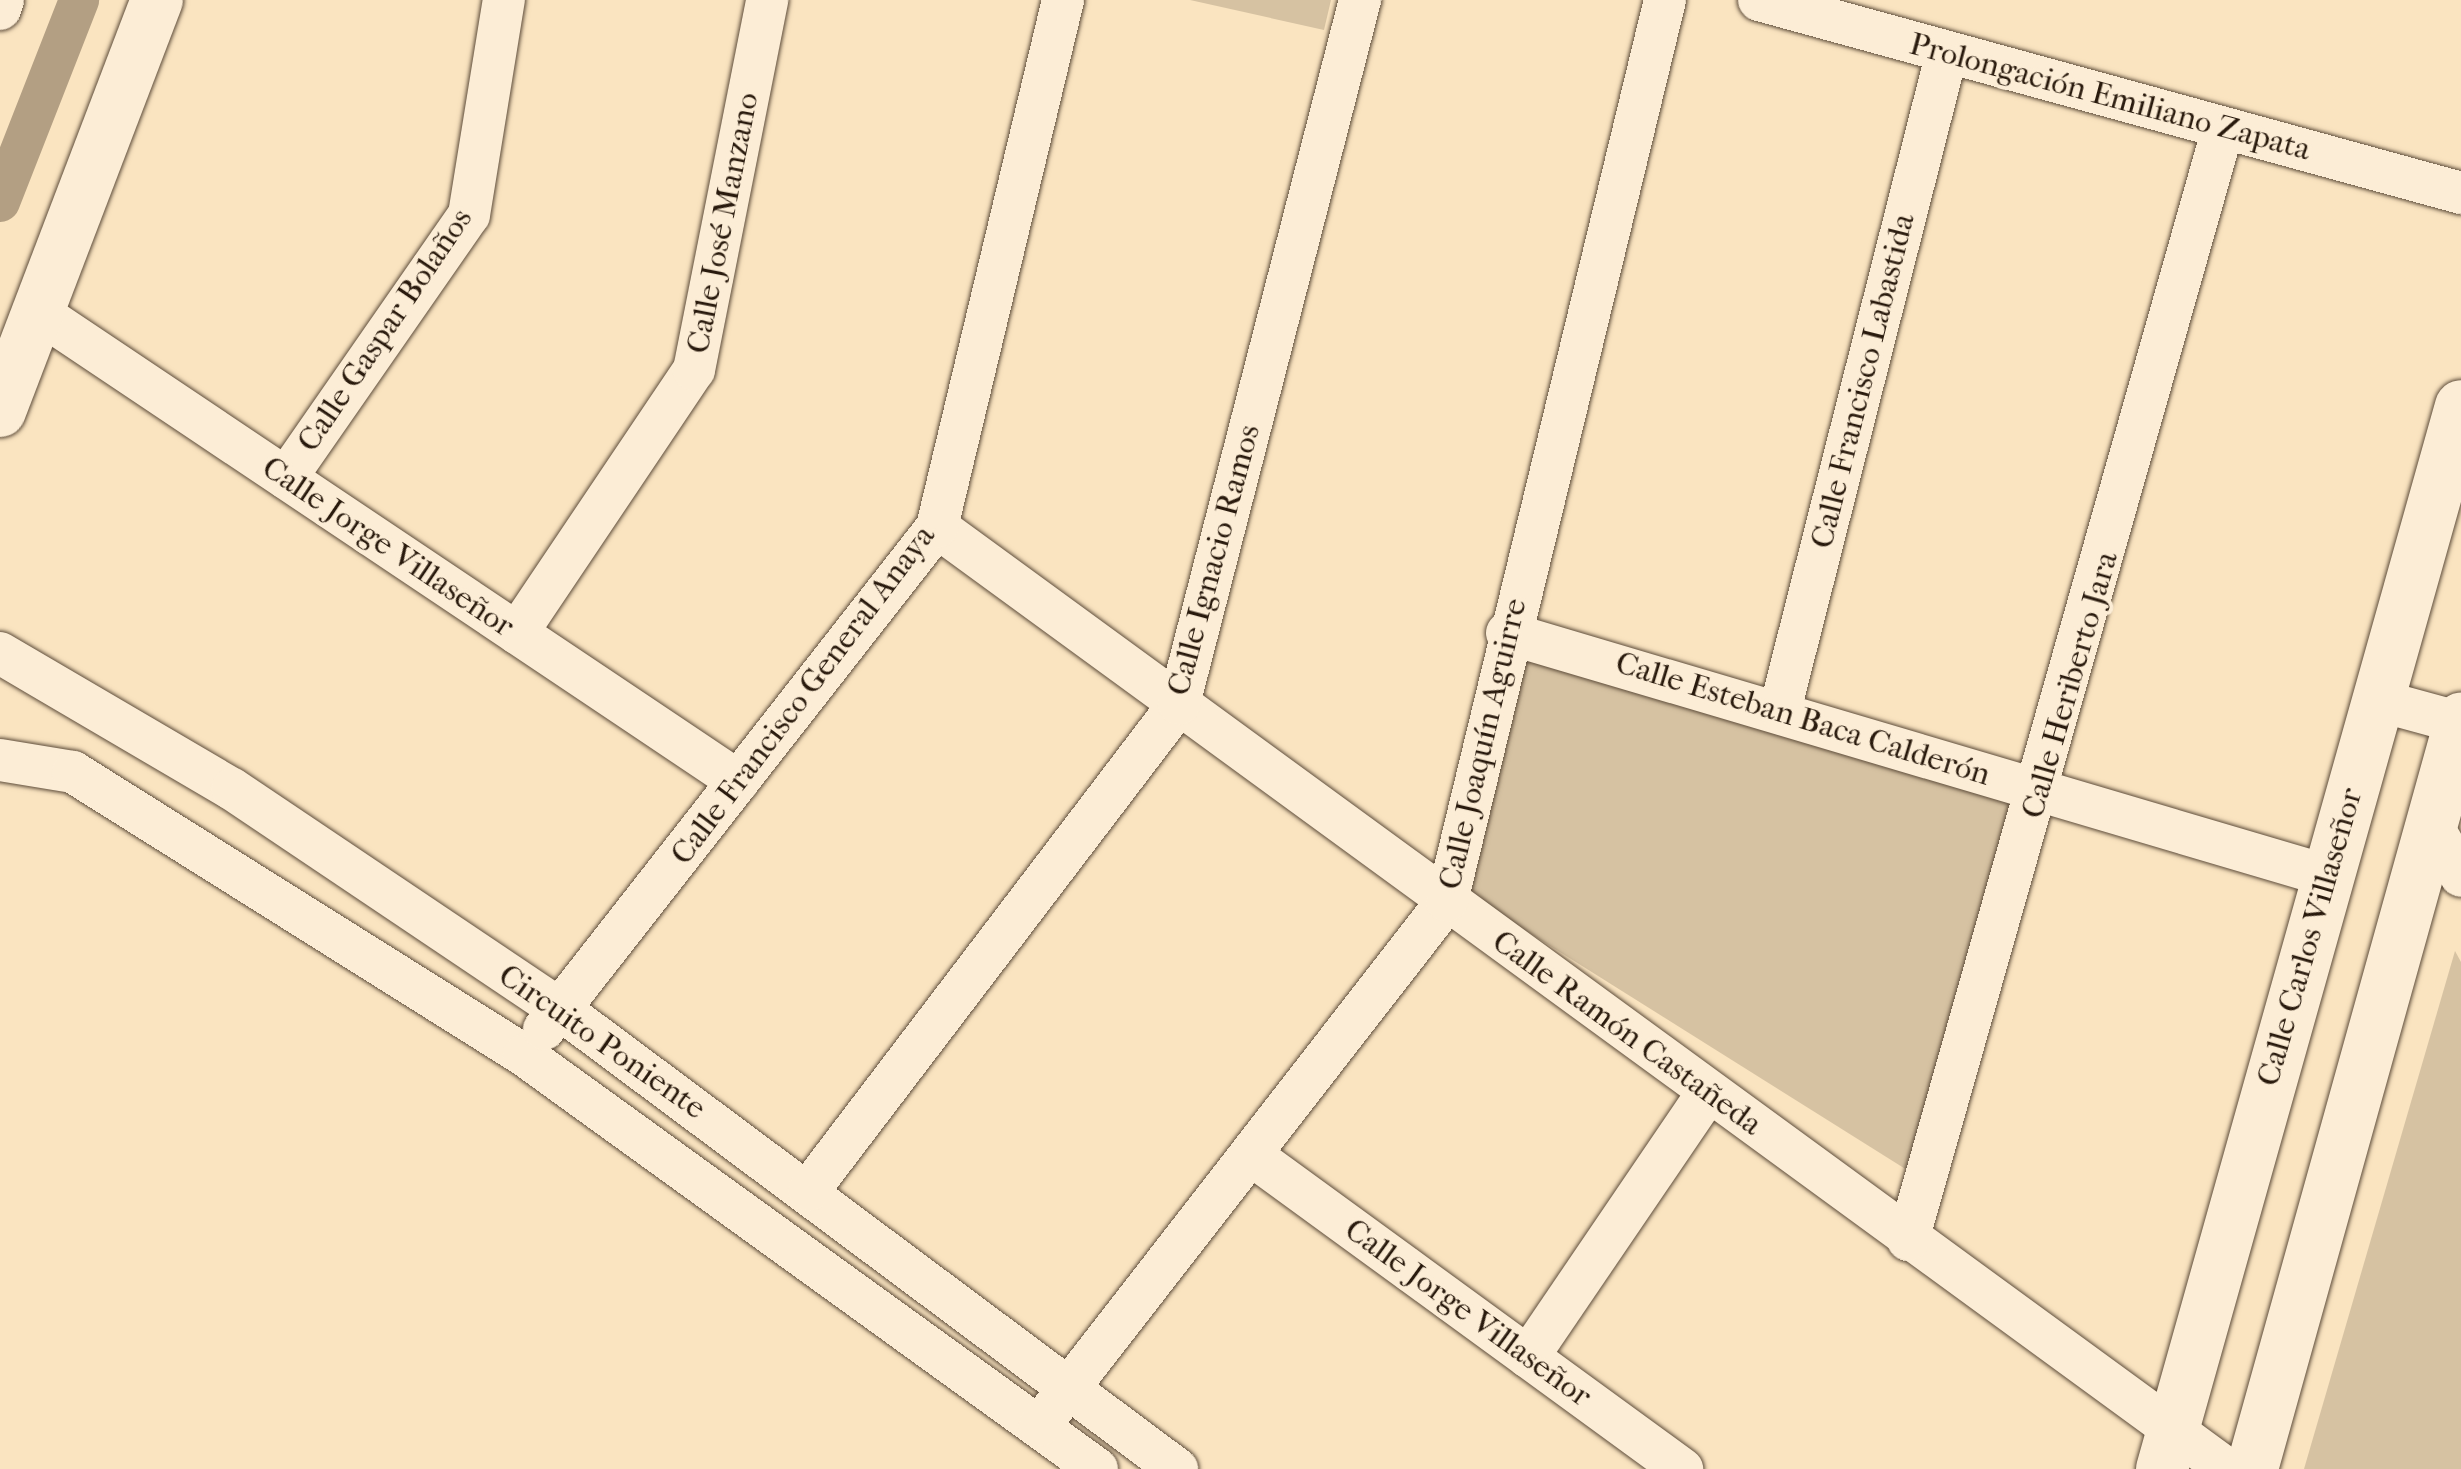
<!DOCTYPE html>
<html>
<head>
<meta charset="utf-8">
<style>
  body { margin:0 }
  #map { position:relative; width:2461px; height:1469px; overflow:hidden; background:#fae4c0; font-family:"IM FELL French Canon",serif }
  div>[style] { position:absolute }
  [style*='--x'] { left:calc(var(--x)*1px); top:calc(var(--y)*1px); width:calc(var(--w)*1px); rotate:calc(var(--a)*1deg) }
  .green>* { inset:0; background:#d6c2a2 }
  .canal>* { height:40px; margin:-20px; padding:0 20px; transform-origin:20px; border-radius:20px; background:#b39f83 }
  .roads { filter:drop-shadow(0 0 2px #5d4c3a) drop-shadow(0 0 2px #5d4c3a) }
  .minor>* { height:42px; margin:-21px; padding:0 21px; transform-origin:21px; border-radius:21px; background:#fcedd6 }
  .tertiary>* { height:52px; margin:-26px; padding:0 26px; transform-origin:26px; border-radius:26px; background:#fcedd6 }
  span { translate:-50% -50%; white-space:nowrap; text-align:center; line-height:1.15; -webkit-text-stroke:8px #fcedd6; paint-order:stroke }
  .street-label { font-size:32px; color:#291a0d }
</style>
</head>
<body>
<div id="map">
  <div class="green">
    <div style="clip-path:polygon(1190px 0,1331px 0,1324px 30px)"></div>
    <div style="clip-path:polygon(1531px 645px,2020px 789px,1915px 1175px,1450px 883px)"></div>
    <div style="clip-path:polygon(2455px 951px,2461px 962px,2461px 1469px,2304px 1469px)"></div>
  </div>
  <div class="canal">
    <div style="--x:0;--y:202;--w:217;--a:-68.6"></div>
  </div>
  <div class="roads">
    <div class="minor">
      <div style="--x:1759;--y:0;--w:728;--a:15.37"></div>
      <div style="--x:0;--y:9;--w:9;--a:-72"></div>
      <div style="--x:38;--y:312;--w:843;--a:33.82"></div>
      <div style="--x:286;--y:478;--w:320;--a:-55.2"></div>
      <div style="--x:469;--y:215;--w:218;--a:-80.8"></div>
      <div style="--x:937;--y:527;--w:1597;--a:36.14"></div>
      <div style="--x:517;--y:633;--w:317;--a:-56.1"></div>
      <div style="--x:694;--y:370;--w:377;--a:-78.8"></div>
      <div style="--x:1507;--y:633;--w:856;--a:16.49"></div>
      <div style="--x:0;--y:653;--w:269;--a:30.4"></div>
      <div style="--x:232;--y:789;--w:395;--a:33.9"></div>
      <div style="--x:560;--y:1009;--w:770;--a:36.71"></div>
      <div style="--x:2377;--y:700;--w:87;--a:15.3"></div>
      <div style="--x:1780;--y:710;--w:679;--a:-75.76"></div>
      <div style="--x:0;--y:760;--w:74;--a:9.3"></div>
      <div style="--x:73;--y:772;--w:532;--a:32.11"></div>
      <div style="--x:524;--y:1055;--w:707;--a:35.85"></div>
      <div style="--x:2430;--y:822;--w:62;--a:60.1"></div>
      <div style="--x:544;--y:1029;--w:638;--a:-51.94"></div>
      <div style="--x:937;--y:527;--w:542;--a:-76.55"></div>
      <div style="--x:1254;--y:1157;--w:530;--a:36.09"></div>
      <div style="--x:809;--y:1190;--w:611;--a:-52.72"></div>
      <div style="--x:1179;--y:704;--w:727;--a:-75.58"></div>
      <div style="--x:1908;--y:1240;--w:1156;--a:-74.18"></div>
      <div style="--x:1528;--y:1357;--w:320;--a:-55.8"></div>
      <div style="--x:1040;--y:1425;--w:663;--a:-52.16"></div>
      <div style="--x:1447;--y:901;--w:927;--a:-76.4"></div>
    </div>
    <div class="tertiary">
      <div style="--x:0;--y:411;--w:440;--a:-69.1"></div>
      <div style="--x:2162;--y:1469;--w:1104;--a:-74.29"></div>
      <div style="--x:2252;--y:1469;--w:779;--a:-74.43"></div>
    </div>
  </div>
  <div class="street-label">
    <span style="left:2110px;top:97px;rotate:15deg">Prolongación Emiliano Zapata</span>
    <span style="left:723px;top:223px;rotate:-79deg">Calle José Manzano</span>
    <span style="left:385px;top:330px;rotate:-56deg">Calle Gaspar Bolaños</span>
    <span style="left:1863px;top:381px;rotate:-76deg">Calle Francisco Labastida</span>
    <span style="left:388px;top:547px;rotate:34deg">Calle Jorge Villaseñor</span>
    <span style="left:1214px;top:560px;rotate:-75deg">Calle Ignacio Ramos</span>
    <span style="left:2070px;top:685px;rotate:-74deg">Calle Heriberto Jara</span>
    <span style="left:803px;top:695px;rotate:-53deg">Calle Francisco General Anaya</span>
    <span style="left:1803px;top:719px;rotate:17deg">Calle Esteban Baca Calderón</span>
    <span style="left:1483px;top:744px;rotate:-77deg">Calle Joaquín Aguirre</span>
    <span style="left:2310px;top:937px;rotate:-74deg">Calle Carlos Villaseñor</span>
    <span style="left:1627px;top:1033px;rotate:36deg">Calle Ramón Castañeda</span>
    <span style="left:602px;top:1042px;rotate:35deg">Circuito Poniente</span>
    <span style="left:1468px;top:1313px;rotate:36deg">Calle Jorge Villaseñor</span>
  </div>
</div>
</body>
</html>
